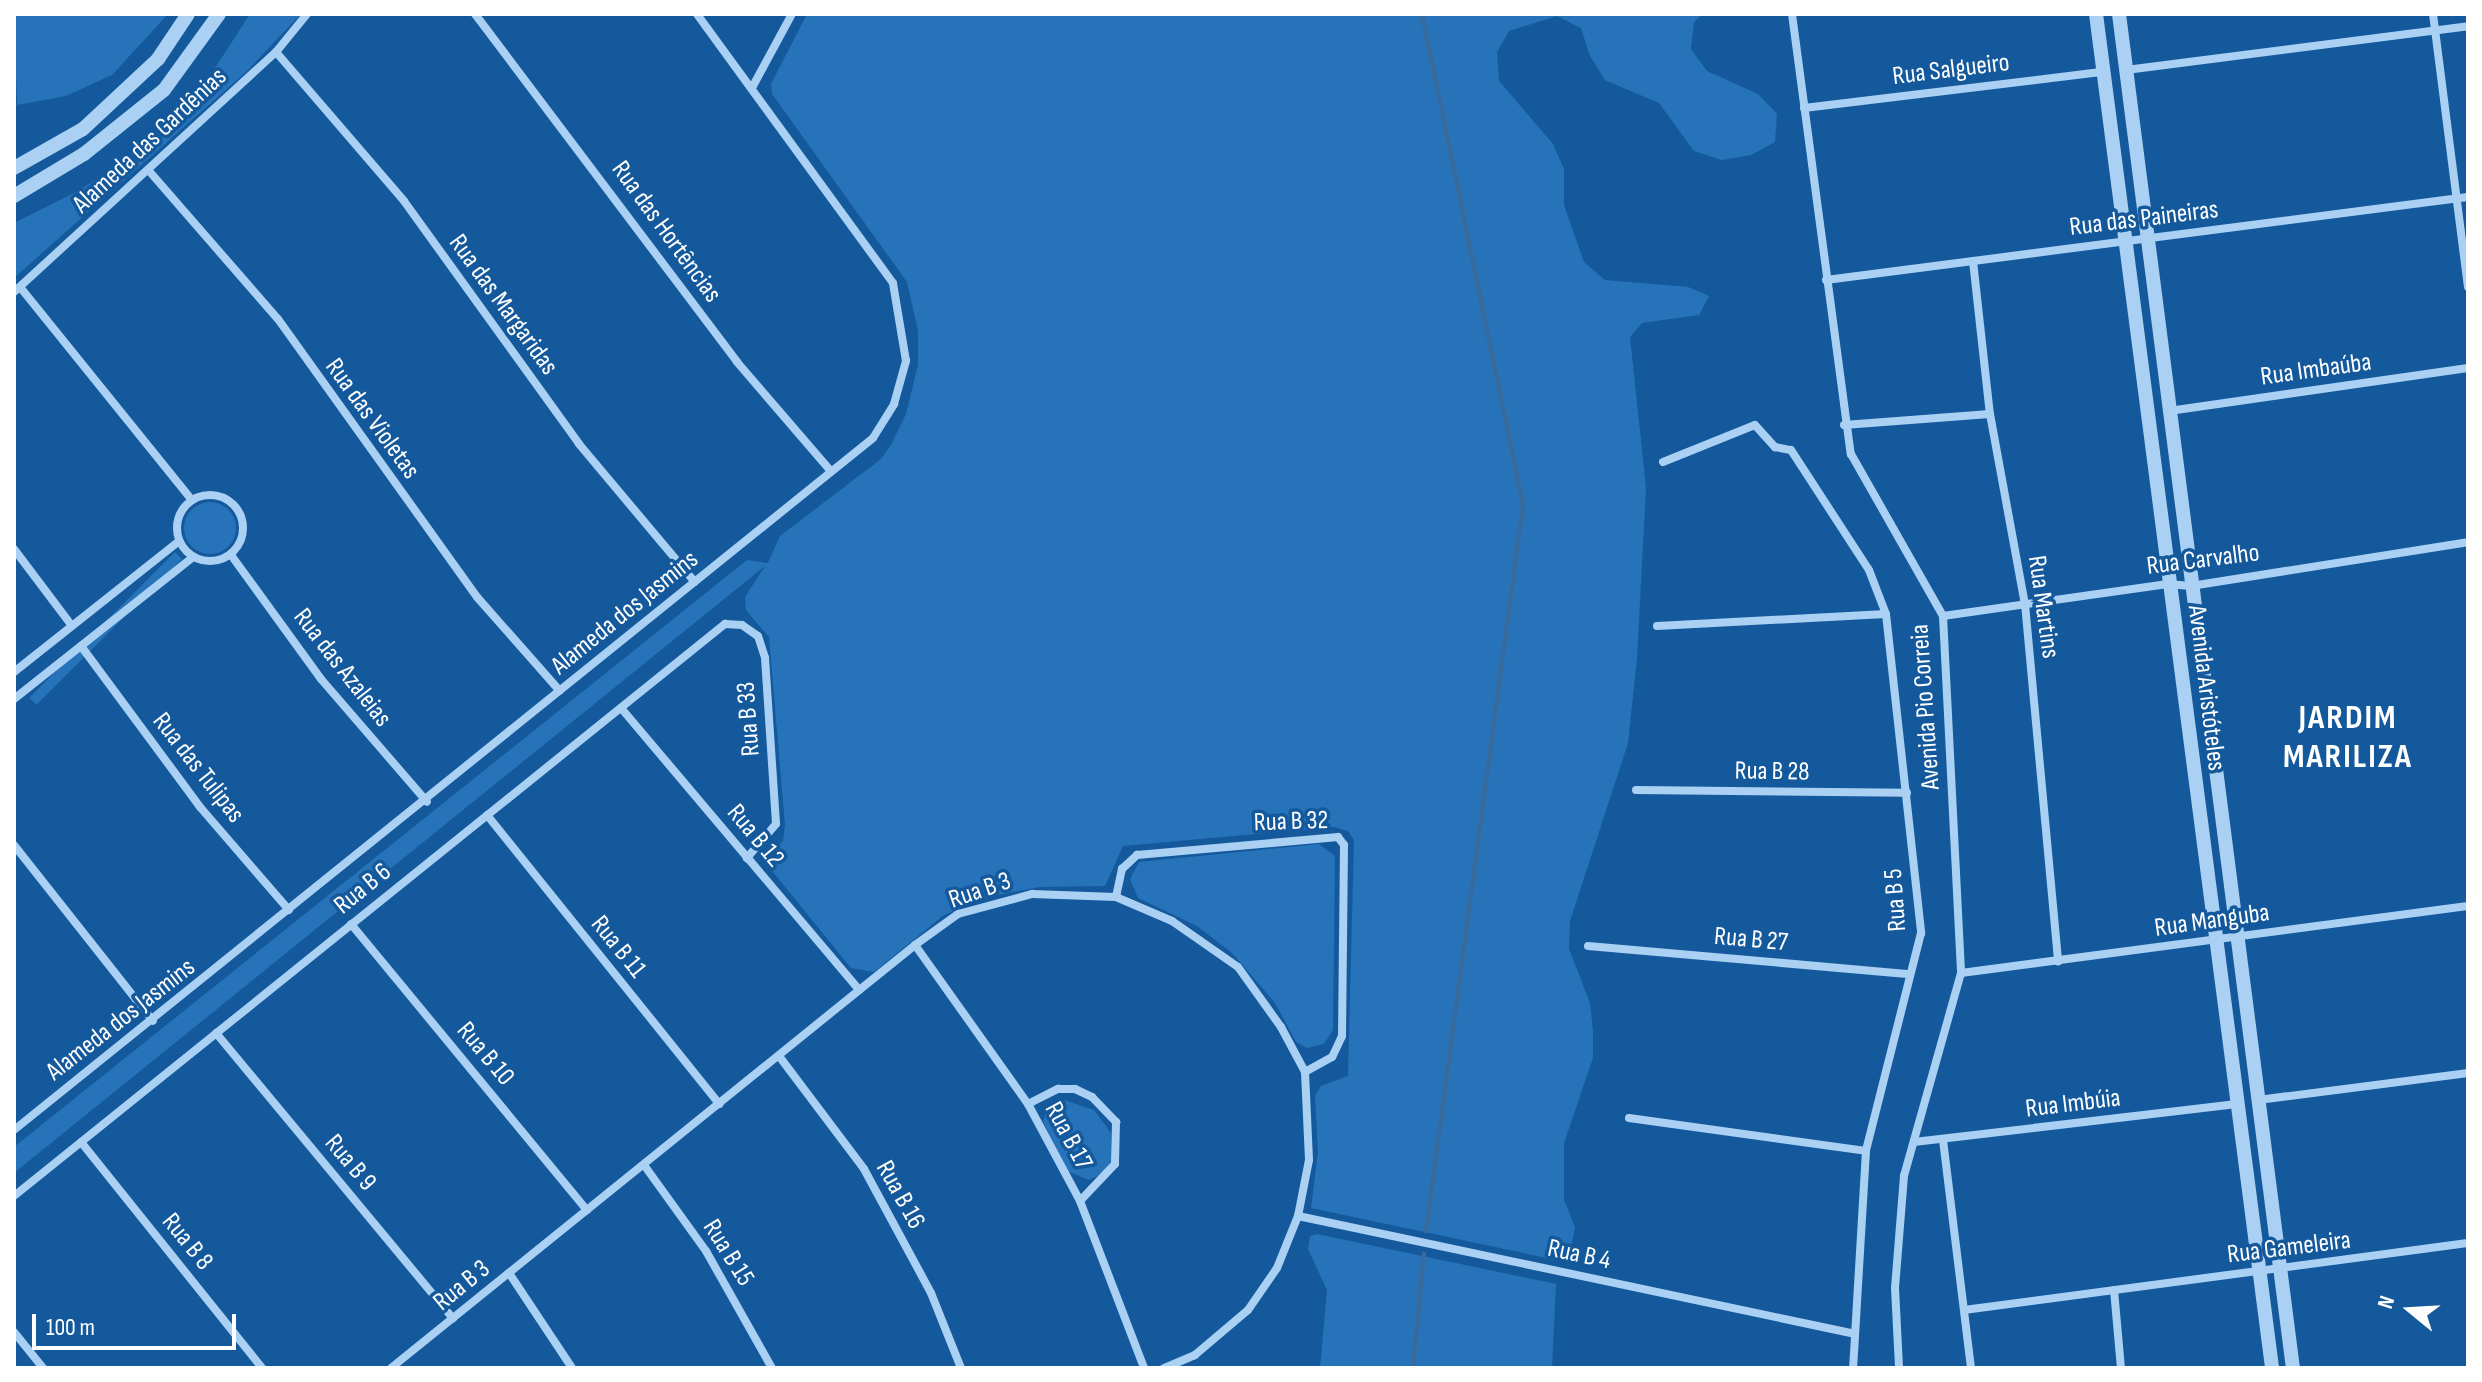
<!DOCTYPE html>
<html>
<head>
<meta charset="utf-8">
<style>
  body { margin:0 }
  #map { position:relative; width:2482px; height:1382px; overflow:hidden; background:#14599c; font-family:"Sofia Sans Condensed",sans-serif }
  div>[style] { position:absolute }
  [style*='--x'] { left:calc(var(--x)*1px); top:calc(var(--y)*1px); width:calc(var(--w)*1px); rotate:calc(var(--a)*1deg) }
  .green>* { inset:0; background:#2773ba; transform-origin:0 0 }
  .round { border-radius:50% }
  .stream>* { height:4px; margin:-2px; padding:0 2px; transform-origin:2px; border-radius:2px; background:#396a9a }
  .minor>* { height:8px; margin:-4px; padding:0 4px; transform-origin:4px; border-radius:4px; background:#aad0f3 }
  .minor>.ring { margin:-4px; padding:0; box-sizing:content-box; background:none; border:8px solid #aad0f3; border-radius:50% }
  .tertiary>* { height:14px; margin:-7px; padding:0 7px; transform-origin:7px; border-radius:7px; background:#aad0f3 }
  span { translate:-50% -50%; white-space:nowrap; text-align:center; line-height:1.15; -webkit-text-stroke:7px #14599c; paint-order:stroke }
  .street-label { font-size:26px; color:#fff }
  .district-label { font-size:34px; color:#fff; font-weight:700; letter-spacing:2px }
  .frame { position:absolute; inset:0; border:16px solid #fff; pointer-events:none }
  .north { position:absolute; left:2370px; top:1270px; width:80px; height:80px; -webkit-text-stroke:6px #14599c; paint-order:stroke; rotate:288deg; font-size:22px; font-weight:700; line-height:32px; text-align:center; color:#fff }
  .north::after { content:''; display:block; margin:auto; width:28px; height:36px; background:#fff; clip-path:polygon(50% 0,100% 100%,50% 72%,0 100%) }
  .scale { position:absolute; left:32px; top:1314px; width:204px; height:36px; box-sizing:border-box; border:4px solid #fff; border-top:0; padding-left:10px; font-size:24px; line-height:28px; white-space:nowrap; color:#fff; -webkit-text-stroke:6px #14599c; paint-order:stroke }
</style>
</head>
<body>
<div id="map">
  <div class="green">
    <div style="clip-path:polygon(14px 14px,168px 14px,112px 75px,66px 96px,17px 105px)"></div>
    <div style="clip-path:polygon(250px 14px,301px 14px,246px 72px,14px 278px,14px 223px,80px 190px,147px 144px,204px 85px)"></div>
    <div style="clip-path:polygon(807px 14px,1703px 14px,1694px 22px,1691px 49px,1707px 71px,1758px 94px,1777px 114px,1775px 142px,1751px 155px,1722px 160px,1694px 151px,1659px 103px,1605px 80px,1590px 56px,1581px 28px,1557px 16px,1509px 31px,1497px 52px,1499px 81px,1553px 144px,1564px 169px,1564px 205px,1584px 262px,1605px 280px,1688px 287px,1709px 296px,1699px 315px,1642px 323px,1630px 337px,1646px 488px,1637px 658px,1628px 743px,1570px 921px,1569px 949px,1590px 1003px,1593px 1031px,1593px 1058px,1564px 1143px,1564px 1200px,1575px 1227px,1570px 1254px,1561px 1261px,1311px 1208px,1318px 1152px,1315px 1096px,1321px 1086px,1348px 1076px,1354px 840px,1348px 831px,1334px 827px,1123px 846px,1105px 886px,1039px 887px,988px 897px,944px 915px,874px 972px,851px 968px,765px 862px,765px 856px,783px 841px,785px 825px,769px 637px,746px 610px,745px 597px,765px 566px,14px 1173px,14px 1147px,747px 560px,768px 563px,780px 536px,881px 459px,891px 445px,906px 414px,918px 365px,918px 331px,907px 282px,772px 94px,771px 84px)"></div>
    <div class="round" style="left:184px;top:502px;width:52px;height:52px"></div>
    <div style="left:175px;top:552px;width:10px;height:206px;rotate:45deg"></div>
    <div style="clip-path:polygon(1319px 844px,1335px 856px,1333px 1030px,1324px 1044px,1307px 1048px,1296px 1042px,1275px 1003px,1232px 953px,1197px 926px,1138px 898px,1130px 879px,1139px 862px)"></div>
    <div style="clip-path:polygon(1061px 1099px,1094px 1110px,1111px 1133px,1111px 1161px,1102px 1174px,1089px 1180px,1067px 1171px,1043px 1122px,1048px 1105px)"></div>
    <div style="clip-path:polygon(1317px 1234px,1556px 1284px,1552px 1368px,1320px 1368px,1327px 1290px,1308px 1249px,1310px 1236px)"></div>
  </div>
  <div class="stream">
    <div style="--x:1422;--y:14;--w:501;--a:78.38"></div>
    <div style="--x:1523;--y:505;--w:733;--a:97.6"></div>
    <div style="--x:1413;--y:1368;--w:115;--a:-84.5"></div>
  </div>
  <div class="minor">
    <div style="--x:475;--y:14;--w:436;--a:53"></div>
    <div style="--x:737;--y:362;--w:143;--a:49.3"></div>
    <div style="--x:1792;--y:14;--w:444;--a:82.4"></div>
    <div style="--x:1851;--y:454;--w:186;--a:60.4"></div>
    <div style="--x:1943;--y:616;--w:357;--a:87.1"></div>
    <div style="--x:1961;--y:973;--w:211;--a:105.7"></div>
    <div style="--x:1904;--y:1176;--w:112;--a:94.6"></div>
    <div style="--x:1895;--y:1288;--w:80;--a:87.1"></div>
    <div style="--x:2433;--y:14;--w:275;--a:82.7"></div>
    <div style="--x:276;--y:52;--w:196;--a:49.3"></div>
    <div style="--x:404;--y:201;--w:299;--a:54.2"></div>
    <div style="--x:579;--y:444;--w:180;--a:50"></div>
    <div style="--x:2126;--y:70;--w:345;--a:-7.3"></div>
    <div style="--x:753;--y:86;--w:82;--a:-61.6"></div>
    <div style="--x:1804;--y:108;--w:301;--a:-6.9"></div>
    <div style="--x:150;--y:172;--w:195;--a:49"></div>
    <div style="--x:278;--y:319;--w:342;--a:54.4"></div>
    <div style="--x:477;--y:597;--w:125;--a:48.6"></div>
    <div style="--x:1973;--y:261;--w:154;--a:83.7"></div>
    <div style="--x:1990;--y:414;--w:193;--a:79.6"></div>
    <div style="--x:2025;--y:604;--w:359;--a:84.7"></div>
    <div style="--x:1826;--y:280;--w:647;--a:-7.37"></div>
    <div style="--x:20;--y:287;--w:274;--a:51.1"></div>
    <div style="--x:14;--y:292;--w:355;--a:-42.5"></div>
    <div style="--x:276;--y:52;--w:49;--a:-50.8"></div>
    <div style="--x:2169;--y:411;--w:302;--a:-8.2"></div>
    <div style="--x:1844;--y:425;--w:146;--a:-4.3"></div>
    <div style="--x:1663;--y:462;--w:99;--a:-21.9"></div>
    <div style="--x:1755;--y:425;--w:30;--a:48"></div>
    <div style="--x:1775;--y:447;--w:16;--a:11"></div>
    <div style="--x:1791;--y:450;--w:143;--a:57"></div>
    <div style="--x:1869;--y:570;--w:47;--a:68.9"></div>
    <div style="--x:1886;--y:614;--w:321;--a:83.7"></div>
    <div style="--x:1921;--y:933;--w:225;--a:104.2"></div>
    <div style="--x:1866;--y:1151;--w:217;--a:93.4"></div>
    <div class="ring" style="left:177px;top:495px;width:58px;height:58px"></div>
    <div style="--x:14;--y:549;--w:96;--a:53"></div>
    <div style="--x:231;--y:555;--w:153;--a:54"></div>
    <div style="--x:321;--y:679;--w:162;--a:49.2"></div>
    <div style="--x:1943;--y:616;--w:227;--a:-8.1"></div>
    <div style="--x:2168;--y:584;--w:23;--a:5"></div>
    <div style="--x:2191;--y:586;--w:280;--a:-9"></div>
    <div style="--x:1657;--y:626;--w:229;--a:-3"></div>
    <div style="--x:81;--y:646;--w:200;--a:53.5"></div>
    <div style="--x:200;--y:807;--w:136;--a:49.2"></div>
    <div style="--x:14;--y:672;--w:211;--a:-38.4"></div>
    <div style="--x:14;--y:699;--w:228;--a:-38.4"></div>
    <div style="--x:621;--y:708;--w:369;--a:49.8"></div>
    <div style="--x:1636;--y:790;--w:271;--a:0.6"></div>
    <div style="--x:487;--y:815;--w:371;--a:51.2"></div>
    <div style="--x:14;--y:845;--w:224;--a:51.7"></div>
    <div style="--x:1116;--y:897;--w:29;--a:-78"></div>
    <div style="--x:1122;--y:869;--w:21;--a:-43"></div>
    <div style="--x:1137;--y:855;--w:202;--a:-5.1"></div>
    <div style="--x:1338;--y:837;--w:10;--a:53"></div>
    <div style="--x:1344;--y:845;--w:191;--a:90.6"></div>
    <div style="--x:1342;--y:1036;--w:23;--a:115"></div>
    <div style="--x:1332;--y:1057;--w:31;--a:151"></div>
    <div style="--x:351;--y:924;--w:371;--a:50.5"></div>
    <div style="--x:915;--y:945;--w:195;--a:54.6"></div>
    <div style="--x:1028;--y:1104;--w:110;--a:61.8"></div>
    <div style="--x:1080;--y:1201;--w:179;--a:69"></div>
    <div style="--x:1588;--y:946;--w:323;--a:5"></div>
    <div style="--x:1961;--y:973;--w:511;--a:-7.53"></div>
    <div style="--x:216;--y:1033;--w:371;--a:50.3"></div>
    <div style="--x:779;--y:1056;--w:141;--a:53"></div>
    <div style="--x:864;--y:1169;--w:141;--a:61.6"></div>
    <div style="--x:931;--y:1293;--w:81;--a:68.2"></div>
    <div style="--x:2258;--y:1100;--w:212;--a:-7.3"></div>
    <div style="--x:1028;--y:1104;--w:34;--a:-27"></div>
    <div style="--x:1058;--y:1089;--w:17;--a:0"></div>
    <div style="--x:1075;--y:1089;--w:19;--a:25"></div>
    <div style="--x:1092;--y:1097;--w:35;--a:46"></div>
    <div style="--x:1116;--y:1122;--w:42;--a:91.4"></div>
    <div style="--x:1115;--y:1164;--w:51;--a:133.4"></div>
    <div style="--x:1629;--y:1118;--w:239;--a:7.9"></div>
    <div style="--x:14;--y:1130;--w:1103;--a:-38.85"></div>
    <div style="--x:873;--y:438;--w:40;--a:-58"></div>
    <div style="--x:894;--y:404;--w:45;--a:-74.4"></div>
    <div style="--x:906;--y:361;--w:79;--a:-99.5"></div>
    <div style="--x:893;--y:283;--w:333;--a:-126.1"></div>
    <div style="--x:1943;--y:1140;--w:230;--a:83"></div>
    <div style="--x:81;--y:1142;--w:290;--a:51.3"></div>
    <div style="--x:1914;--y:1142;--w:325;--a:-6.7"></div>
    <div style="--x:644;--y:1165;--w:106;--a:54.2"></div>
    <div style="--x:706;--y:1251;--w:134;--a:60.6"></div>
    <div style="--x:14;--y:1196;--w:913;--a:-38.82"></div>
    <div style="--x:725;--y:624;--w:17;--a:3"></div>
    <div style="--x:742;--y:625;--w:19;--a:35"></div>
    <div style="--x:758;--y:636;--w:23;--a:72"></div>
    <div style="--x:765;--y:658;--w:166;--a:86.2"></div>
    <div style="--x:776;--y:824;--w:45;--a:130.5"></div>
    <div style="--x:1298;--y:1216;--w:565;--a:11.95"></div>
    <div style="--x:509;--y:1273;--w:114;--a:56.4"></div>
    <div style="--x:2114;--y:1290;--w:78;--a:84.9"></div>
    <div style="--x:1964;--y:1310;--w:508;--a:-7.57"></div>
    <div style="--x:14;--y:1332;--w:46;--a:51.1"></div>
    <div style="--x:391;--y:1368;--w:673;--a:-38.91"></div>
    <div style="--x:915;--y:945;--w:53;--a:-35.8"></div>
    <div style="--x:958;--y:914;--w:77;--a:-15.1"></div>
    <div style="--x:1032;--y:894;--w:84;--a:2"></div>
    <div style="--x:1116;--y:897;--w:61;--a:23.2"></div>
    <div style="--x:1172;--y:921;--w:80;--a:34.9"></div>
    <div style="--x:1238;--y:967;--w:74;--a:54.4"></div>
    <div style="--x:1281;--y:1027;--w:51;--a:61.9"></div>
    <div style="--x:1305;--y:1072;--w:88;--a:87.4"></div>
    <div style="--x:1309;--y:1160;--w:57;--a:101.1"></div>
    <div style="--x:1298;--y:1216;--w:56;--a:112"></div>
    <div style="--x:1277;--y:1268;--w:51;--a:124.6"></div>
    <div style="--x:1248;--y:1310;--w:70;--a:139.7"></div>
    <div style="--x:1195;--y:1355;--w:34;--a:157"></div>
  </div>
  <div class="tertiary">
    <div style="--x:2096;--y:14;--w:1365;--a:82.59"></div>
    <div style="--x:2119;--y:14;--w:1365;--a:82.68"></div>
    <div style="--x:14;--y:168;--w:79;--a:-29.5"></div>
    <div style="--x:83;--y:129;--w:103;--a:-43"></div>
    <div style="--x:158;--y:59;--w:54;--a:-56.3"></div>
    <div style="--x:14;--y:196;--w:82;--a:-31"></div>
    <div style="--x:84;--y:154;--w:102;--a:-38.7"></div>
    <div style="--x:164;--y:90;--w:94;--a:-54.1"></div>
  </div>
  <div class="street-label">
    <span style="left:1951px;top:70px;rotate:-7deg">Rua Salgueiro</span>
    <span style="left:150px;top:141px;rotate:-43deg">Alameda das Gardênias</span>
    <span style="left:2144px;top:219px;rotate:-7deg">Rua das Paineiras</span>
    <span style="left:666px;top:232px;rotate:54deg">Rua das Hortências</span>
    <span style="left:503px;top:305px;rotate:54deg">Rua das Margaridas</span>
    <span style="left:2316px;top:370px;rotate:-8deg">Rua Imbaúba</span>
    <span style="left:372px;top:419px;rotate:54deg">Rua das Violetas</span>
    <span style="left:2203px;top:560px;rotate:-7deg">Rua Carvalho</span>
    <span style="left:2043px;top:607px;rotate:82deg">Rua Martins</span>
    <span style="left:625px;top:613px;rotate:-39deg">Alameda dos Jasmins</span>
    <span style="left:342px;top:668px;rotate:52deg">Rua das Azaleias</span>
    <span style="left:2206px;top:688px;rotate:83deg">Avenida Aristóteles</span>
    <span style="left:1926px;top:707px;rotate:-94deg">Avenida Pio Correia</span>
    <span style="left:749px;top:719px;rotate:-94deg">Rua B 33</span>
    <span style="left:198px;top:768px;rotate:52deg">Rua das Tulipas</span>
    <span style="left:1772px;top:772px;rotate:1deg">Rua B 28</span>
    <span style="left:1291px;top:822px;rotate:-2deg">Rua B 32</span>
    <span style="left:755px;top:836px;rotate:50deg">Rua B 12</span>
    <span style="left:363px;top:889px;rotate:-39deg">Rua B 6</span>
    <span style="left:980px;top:891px;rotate:-19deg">Rua B 3</span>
    <span style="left:1896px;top:900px;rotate:-94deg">Rua B 5</span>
    <span style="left:2212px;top:921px;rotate:-8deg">Rua Manguba</span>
    <span style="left:1751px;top:940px;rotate:5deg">Rua B 27</span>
    <span style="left:618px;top:947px;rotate:51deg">Rua B 11</span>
    <span style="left:121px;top:1020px;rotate:-38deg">Alameda dos Jasmins</span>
    <span style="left:485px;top:1054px;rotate:50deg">Rua B 10</span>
    <span style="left:2073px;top:1104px;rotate:-7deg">Rua Imbúia</span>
    <span style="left:1068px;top:1136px;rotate:62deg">Rua B 17</span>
    <span style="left:350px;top:1163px;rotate:50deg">Rua B 9</span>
    <span style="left:900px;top:1195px;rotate:61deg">Rua B 16</span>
    <span style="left:187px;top:1242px;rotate:51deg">Rua B 8</span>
    <span style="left:2289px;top:1248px;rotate:-7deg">Rua Gameleira</span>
    <span style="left:728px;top:1253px;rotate:58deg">Rua B 15</span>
    <span style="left:1579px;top:1255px;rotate:12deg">Rua B 4</span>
    <span style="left:462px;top:1286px;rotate:-39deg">Rua B 3</span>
  </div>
  <div class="district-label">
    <span style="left:2348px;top:737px">JARDIM<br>MARILIZA</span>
  </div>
  <div class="frame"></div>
  <div class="north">N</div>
  <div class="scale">100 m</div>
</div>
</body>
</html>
